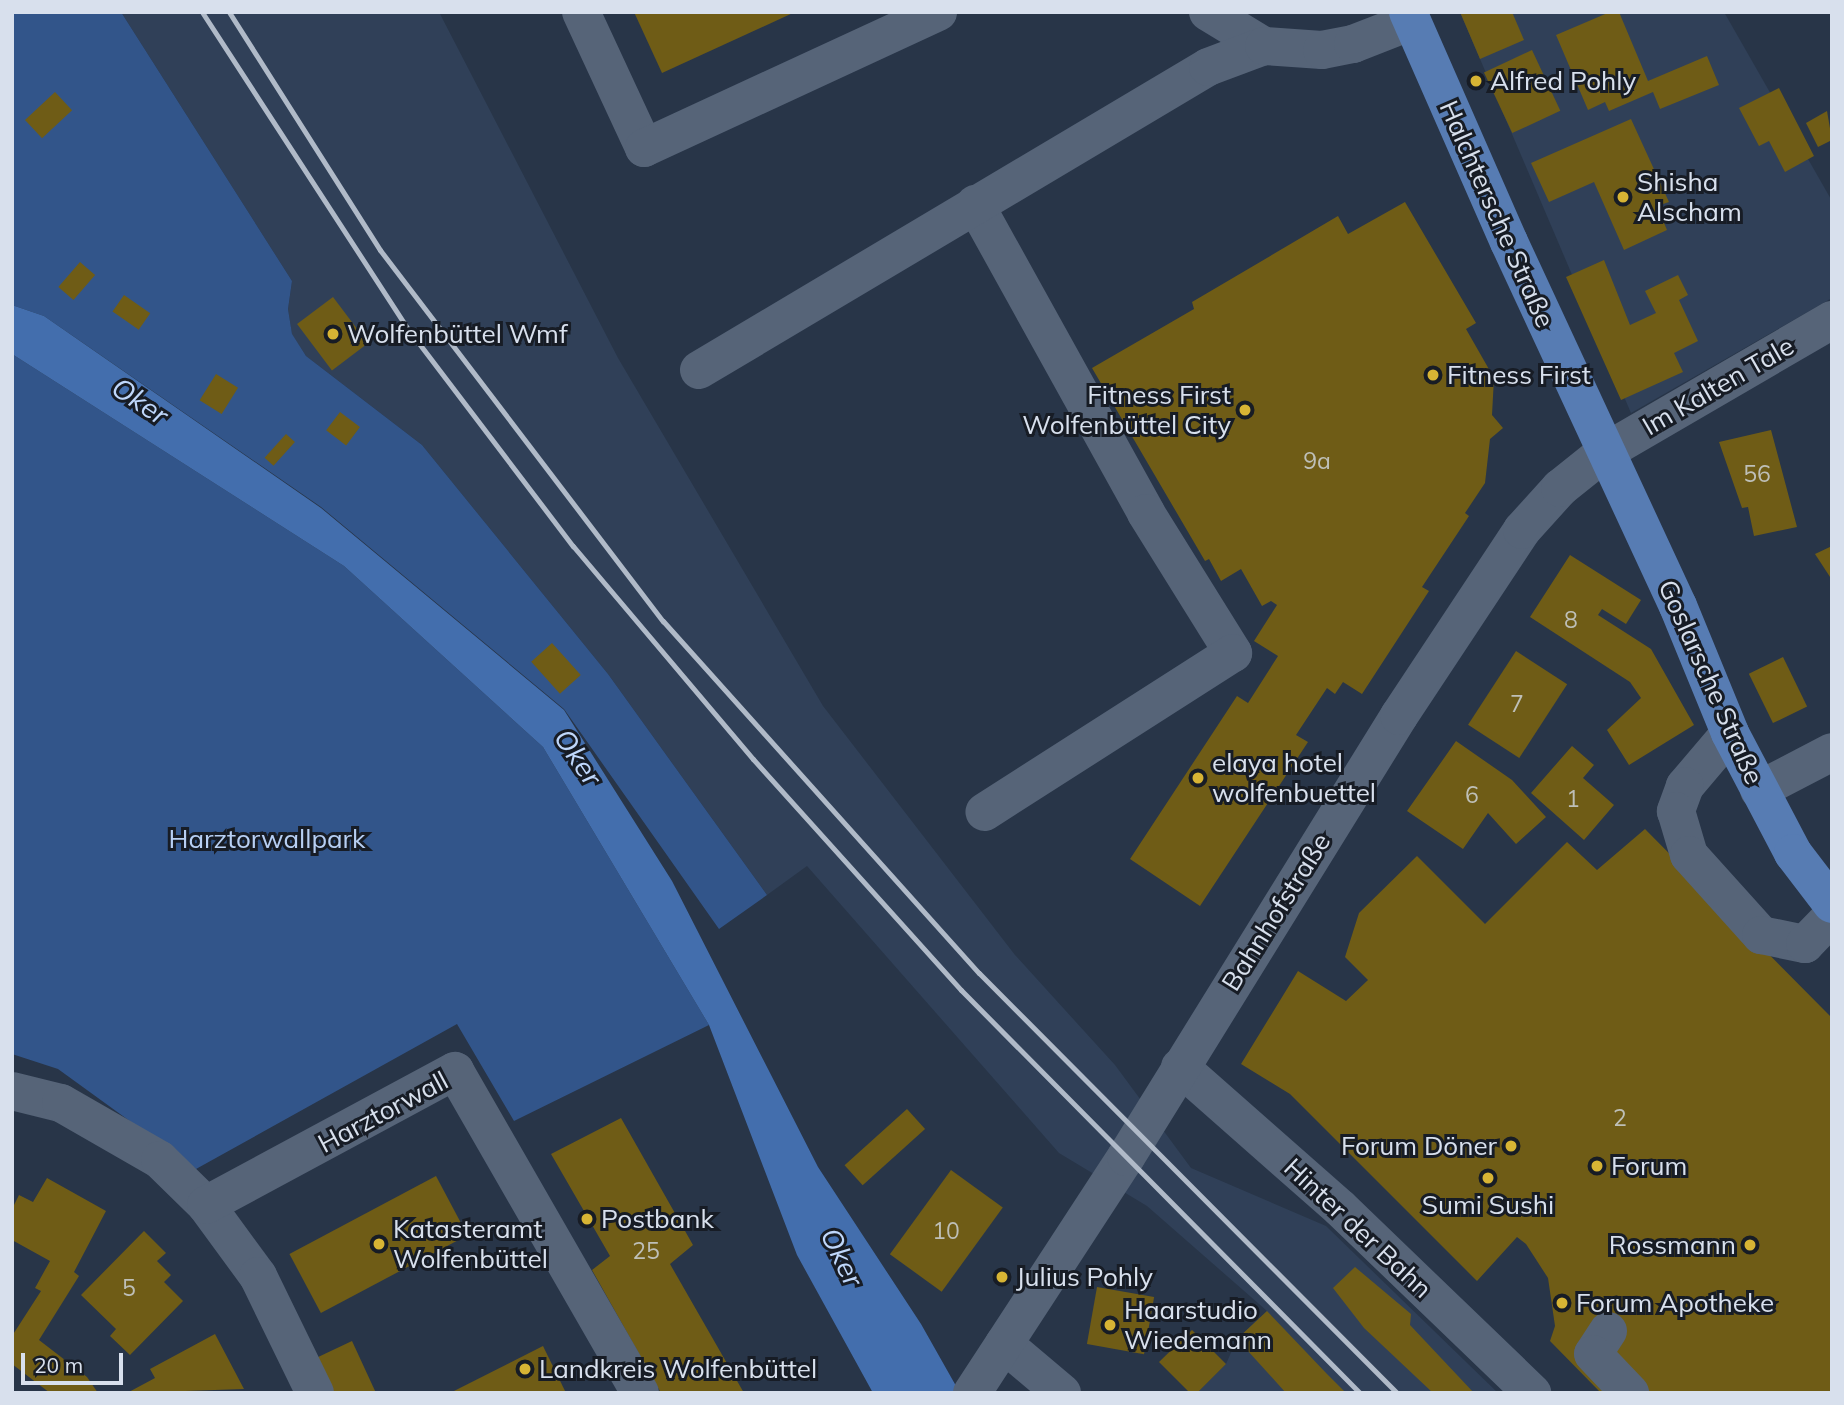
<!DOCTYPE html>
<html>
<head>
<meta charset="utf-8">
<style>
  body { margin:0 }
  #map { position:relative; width:1844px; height:1405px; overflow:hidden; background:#283548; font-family:Mulish,sans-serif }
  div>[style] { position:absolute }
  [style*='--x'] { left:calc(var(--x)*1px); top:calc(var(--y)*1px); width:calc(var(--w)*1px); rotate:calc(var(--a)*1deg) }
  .built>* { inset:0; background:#304058 }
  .green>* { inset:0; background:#32558a }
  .water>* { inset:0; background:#436ead }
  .building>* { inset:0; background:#6f5c16; transform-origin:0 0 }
  .minor>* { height:38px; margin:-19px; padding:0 19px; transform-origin:19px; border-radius:19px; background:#566478 }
  .major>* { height:38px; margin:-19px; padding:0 19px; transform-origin:19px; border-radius:19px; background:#577cb3 }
  .rail>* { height:5px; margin:-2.5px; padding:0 2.5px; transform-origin:2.5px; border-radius:2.5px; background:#b0bac8 }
  .dots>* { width:19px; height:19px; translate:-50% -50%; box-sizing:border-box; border:4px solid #171c25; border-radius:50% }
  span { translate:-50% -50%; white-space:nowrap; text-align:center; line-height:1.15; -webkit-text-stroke:6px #171c25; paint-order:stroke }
  .number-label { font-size:23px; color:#bebfb7 }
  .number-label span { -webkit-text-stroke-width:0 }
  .poi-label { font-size:26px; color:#d8e0ed }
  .left { translate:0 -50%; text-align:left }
  .right { translate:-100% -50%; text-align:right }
  .street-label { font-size:26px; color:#d8e0ed }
  .park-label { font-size:26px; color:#b7cff3 }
  .water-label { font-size:28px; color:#bfd7fb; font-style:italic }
  .frame { position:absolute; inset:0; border:14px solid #d8e0ed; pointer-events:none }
  .scale { position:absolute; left:21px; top:1353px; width:102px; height:32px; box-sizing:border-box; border:4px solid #d8e0ed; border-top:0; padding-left:9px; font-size:21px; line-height:24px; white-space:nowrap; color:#d8e0ed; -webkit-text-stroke:5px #171c25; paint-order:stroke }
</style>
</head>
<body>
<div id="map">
  <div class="built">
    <div style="clip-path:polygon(121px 12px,439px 12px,618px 358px,823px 706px,1015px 955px,1115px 1065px,1191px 1168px,1326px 1226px,1498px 1393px,1197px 1393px,1226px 1364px,1237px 1339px,1267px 1311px,1147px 1206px,1059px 1153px,807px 866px,767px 895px,608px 674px,422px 445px,306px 356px,292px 335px,288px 309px,292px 281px)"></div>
    <div style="clip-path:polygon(1460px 12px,1724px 12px,1832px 201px,1832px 298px,1631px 413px)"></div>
  </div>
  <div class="green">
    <div style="clip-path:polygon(12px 12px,121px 12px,292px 281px,288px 309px,292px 334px,306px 356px,422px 445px,608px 674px,767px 895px,719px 929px,564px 709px,321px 507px,44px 316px,12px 305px)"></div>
    <div style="clip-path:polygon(12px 354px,344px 566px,543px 747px,709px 1025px,514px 1121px,457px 1024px,196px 1169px,58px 1069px,12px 1054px)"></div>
  </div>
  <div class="water">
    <div style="clip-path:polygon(12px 305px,44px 316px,321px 508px,564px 710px,672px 881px,818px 1167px,921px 1324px,960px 1393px,873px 1393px,797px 1255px,709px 1025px,543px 747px,344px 566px,12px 354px)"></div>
  </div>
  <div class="building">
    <div style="clip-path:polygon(634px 12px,795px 12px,662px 73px)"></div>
    <div style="clip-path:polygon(1460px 12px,1512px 12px,1524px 40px,1480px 59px)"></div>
    <div style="clip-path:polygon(1610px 12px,1619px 12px,1648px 81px,1707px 56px,1719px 85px,1660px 109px,1653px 92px,1609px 111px,1605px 102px,1588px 110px,1556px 35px)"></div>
    <div style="left:1532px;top:50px;width:67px;height:53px;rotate:65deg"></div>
    <div style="clip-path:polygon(1779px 88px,1814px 156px,1785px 172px,1769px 141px,1759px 146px,1739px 108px)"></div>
    <div style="left:55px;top:92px;width:25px;height:41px;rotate:47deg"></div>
    <div style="clip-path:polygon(1827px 111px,1832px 140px,1818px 147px,1806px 123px)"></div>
    <div style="clip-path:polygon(1631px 119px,1669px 202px,1657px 206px,1667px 230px,1624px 250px,1594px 182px,1549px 202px,1531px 163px)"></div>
    <div style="clip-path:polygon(1405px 202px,1476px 323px,1466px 329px,1494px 378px,1492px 415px,1503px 428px,1490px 439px,1485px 483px,1465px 513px,1469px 516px,1422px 587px,1429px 591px,1362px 694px,1343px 682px,1335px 694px,1327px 688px,1296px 735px,1308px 742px,1200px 906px,1130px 859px,1237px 696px,1248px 703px,1278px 656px,1254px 641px,1277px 605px,1271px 601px,1262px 606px,1241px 569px,1221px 581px,1209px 559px,1205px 561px,1092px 368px,1194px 309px,1192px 302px,1338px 216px,1348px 234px)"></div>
    <div style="clip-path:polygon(1604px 260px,1630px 325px,1656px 313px,1645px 291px,1678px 275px,1688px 295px,1679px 300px,1698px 341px,1674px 353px,1683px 372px,1621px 400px,1566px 277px)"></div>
    <div style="left:80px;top:262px;width:20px;height:33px;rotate:41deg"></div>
    <div style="left:124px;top:295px;width:32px;height:20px;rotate:35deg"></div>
    <div style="left:333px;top:297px;width:58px;height:45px;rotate:53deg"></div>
    <div style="left:216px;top:374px;width:26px;height:31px;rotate:32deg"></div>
    <div style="left:340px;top:412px;width:25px;height:23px;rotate:37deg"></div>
    <div style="clip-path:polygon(1771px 430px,1797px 527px,1754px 536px,1748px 507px,1742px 508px,1719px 442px)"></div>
    <div style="left:286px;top:434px;width:12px;height:32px;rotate:42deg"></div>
    <div style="clip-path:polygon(1832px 546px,1832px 580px,1815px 554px)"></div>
    <div style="clip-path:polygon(1570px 555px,1641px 600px,1626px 624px,1602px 609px,1598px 615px,1651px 649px,1694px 725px,1629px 765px,1607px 730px,1641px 698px,1630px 682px,1530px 617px)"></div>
    <div style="left:552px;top:643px;width:43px;height:28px;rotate:48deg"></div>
    <div style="left:1516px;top:651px;width:61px;height:88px;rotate:33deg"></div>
    <div style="left:1783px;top:657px;width:55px;height:38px;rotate:64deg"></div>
    <div style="clip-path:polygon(1456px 741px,1512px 780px,1546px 817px,1516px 844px,1488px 813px,1463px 849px,1407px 811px)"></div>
    <div style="clip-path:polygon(1572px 746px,1594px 765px,1583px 778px,1614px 805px,1584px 840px,1531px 793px)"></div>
    <div style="clip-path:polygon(1645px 829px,1832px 1018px,1832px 1393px,1601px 1393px,1550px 1341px,1555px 1326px,1548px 1278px,1526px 1244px,1517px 1237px,1477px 1281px,1290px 1094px,1241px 1064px,1298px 971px,1346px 1001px,1368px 980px,1345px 957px,1359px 913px,1417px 856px,1485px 924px,1567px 842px,1597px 870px)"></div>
    <div style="left:907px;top:1109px;width:27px;height:84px;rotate:48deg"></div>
    <div style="clip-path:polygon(621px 1118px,693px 1245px,670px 1264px,744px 1393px,661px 1393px,592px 1270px,610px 1256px,551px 1154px)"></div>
    <div style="left:951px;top:1170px;width:64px;height:104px;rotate:36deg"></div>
    <div style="left:436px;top:1176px;width:67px;height:166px;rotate:62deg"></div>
    <div style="clip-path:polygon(47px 1178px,106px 1211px,74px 1272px,79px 1276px,39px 1340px,87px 1377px,98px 1393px,50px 1393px,12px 1364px,12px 1336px,41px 1291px,35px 1288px,50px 1261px,12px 1240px,12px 1209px,19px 1195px,33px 1202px)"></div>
    <div style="clip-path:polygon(144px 1231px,166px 1253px,157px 1261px,171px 1275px,164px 1282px,183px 1301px,130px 1355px,110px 1336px,116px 1329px,81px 1295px)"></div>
    <div style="clip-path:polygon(1355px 1267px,1411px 1314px,1410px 1325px,1474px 1393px,1433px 1393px,1364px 1328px,1333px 1288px)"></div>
    <div style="left:1097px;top:1287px;width:58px;height:58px;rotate:10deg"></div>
    <div style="clip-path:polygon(1267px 1311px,1327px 1374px,1346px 1393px,1286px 1393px,1237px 1339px)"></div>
    <div style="clip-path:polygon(1192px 1330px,1226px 1364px,1197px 1393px,1190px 1393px,1159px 1362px)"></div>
    <div style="clip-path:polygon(215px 1334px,244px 1389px,127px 1393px,155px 1378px,150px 1369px)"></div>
    <div style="clip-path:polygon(352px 1341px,376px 1393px,334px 1393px,316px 1358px)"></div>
    <div style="clip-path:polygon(543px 1346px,566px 1393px,450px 1393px)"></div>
  </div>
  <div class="minor">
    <div style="--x:581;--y:12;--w:150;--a:65.1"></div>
    <div style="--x:644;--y:148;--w:324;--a:-24.8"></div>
    <div style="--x:1208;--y:12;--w:66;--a:31.3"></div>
    <div style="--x:975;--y:204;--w:353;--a:61"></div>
    <div style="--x:1146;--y:513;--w:165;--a:58.1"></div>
    <div style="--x:1233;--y:653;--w:295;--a:147.4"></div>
    <div style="--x:699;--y:370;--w:592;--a:-30.76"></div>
    <div style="--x:1208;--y:67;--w:60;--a:-20.6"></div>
    <div style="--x:1264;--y:46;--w:58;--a:3.9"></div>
    <div style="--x:1322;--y:50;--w:32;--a:-11"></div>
    <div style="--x:1353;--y:44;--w:63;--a:-21.3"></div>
    <div style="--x:1730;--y:733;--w:70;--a:130.3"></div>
    <div style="--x:1685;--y:786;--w:27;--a:110"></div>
    <div style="--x:1676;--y:811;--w:46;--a:73.5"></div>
    <div style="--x:1689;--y:855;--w:108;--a:48"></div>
    <div style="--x:1761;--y:935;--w:45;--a:11.6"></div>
    <div style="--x:1805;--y:944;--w:39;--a:-46"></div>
    <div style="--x:1759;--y:790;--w:82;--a:-27.5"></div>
    <div style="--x:1180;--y:1067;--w:213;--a:41.4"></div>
    <div style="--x:1340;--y:1208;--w:267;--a:43.9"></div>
    <div style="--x:12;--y:1091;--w:50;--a:13.8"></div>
    <div style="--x:61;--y:1103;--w:114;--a:29.9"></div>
    <div style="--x:160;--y:1160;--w:64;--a:44.4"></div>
    <div style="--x:206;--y:1205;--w:88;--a:53.8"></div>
    <div style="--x:258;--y:1276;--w:130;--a:64"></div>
    <div style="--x:206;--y:1205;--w:283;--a:-28.3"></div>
    <div style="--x:455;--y:1071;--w:371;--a:60.1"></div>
    <div style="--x:1608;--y:1331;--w:27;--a:123"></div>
    <div style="--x:1593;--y:1354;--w:54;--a:46.5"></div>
    <div style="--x:1004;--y:1344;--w:76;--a:40.2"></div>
    <div style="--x:972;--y:1393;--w:282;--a:-56.9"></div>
    <div style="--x:1126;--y:1157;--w:519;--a:-58.24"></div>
    <div style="--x:1399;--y:716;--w:223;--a:-56.5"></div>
    <div style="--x:1522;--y:530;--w:57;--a:-47.9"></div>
    <div style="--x:1560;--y:488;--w:58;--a:-38.7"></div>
    <div style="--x:1605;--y:452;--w:263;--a:-30.2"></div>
  </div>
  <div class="major">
    <div style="--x:1408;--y:12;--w:251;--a:66.3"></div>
    <div style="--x:1509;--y:242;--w:401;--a:65.1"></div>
    <div style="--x:1678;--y:606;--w:137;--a:67.7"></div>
    <div style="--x:1730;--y:733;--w:136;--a:62.3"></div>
    <div style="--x:1793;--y:853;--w:64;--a:52.6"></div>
  </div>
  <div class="rail">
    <div style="--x:202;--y:12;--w:373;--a:57"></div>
    <div style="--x:405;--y:325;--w:278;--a:52.8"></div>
    <div style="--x:573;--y:546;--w:279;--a:49.8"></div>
    <div style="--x:753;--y:759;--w:311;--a:48"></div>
    <div style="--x:961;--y:990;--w:567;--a:45.29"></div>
    <div style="--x:229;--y:12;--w:282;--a:57.6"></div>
    <div style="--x:380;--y:250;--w:467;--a:52.7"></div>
    <div style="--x:663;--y:621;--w:473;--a:48.1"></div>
    <div style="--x:979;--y:973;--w:593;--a:45.14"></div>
  </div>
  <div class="dots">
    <div style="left:1476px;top:81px;background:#d7b434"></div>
    <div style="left:1623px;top:197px;background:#d7b434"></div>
    <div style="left:333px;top:334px;background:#d7b434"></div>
    <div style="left:1433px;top:375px;background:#d7b434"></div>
    <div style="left:1245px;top:410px;background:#d7b434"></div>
    <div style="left:1198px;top:778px;background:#d7b434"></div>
    <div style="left:1511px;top:1146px;background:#d7b434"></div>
    <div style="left:1597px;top:1166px;background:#d7b434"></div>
    <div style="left:1488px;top:1178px;background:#d7b434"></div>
    <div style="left:587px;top:1219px;background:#d7b434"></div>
    <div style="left:379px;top:1244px;background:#d7b434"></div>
    <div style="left:1750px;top:1245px;background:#d7b434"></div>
    <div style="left:1002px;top:1277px;background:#d7b434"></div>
    <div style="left:1562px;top:1303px;background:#d7b434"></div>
    <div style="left:1110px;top:1325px;background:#d7b434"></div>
    <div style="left:525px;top:1369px;background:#d7b434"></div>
  </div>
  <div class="number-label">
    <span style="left:1317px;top:461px">9a</span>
    <span style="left:1757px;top:474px">56</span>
    <span style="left:1571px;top:620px">8</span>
    <span style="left:1517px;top:704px">7</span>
    <span style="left:1472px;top:795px">6</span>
    <span style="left:1573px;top:799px">1</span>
    <span style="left:1620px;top:1118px">2</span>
    <span style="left:946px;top:1231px">10</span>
    <span style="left:646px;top:1251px">25</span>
    <span style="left:129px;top:1288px">5</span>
  </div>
  <div class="poi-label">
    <span class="left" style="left:1490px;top:81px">Alfred Pohly</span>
    <span class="left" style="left:1637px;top:197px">Shisha<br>Alscham</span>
    <span class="left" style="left:347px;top:334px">Wolfenbüttel Wmf</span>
    <span class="left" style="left:1447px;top:375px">Fitness First</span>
    <span class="right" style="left:1231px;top:410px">Fitness First<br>Wolfenbüttel City</span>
    <span class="left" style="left:1212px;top:778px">elaya hotel<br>wolfenbuettel</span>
    <span class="right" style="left:1497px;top:1146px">Forum Döner</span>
    <span class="left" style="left:1611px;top:1166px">Forum</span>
    <span style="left:1488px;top:1205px">Sumi Sushi</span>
    <span class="left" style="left:601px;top:1219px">Postbank</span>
    <span class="left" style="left:393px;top:1244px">Katasteramt<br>Wolfenbüttel</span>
    <span class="right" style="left:1736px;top:1245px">Rossmann</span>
    <span class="left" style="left:1016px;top:1277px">Julius Pohly</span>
    <span class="left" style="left:1576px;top:1303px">Forum Apotheke</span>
    <span class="left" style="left:1124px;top:1325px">Haarstudio<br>Wiedemann</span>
    <span class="left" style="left:539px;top:1369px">Landkreis Wolfenbüttel</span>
  </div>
  <div class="street-label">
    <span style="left:1497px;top:214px;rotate:66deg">Halchtersche Straße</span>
    <span style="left:1718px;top:386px;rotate:-30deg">Im Kalten Tale</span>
    <span style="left:1711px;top:682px;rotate:66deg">Goslarsche Straße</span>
    <span style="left:1276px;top:912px;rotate:-58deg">Bahnhofstraße</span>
    <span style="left:383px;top:1112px;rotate:-28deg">Harztorwall</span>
    <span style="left:1358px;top:1228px;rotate:43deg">Hinter der Bahn</span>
  </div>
  <div class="park-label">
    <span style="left:267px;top:839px">Harztorwallpark</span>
  </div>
  <div class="water-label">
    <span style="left:140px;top:401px;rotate:34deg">Oker</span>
    <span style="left:578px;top:757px;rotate:56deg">Oker</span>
    <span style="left:842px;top:1257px;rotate:64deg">Oker</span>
  </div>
  <div class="frame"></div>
  <div class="scale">20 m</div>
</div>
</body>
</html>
